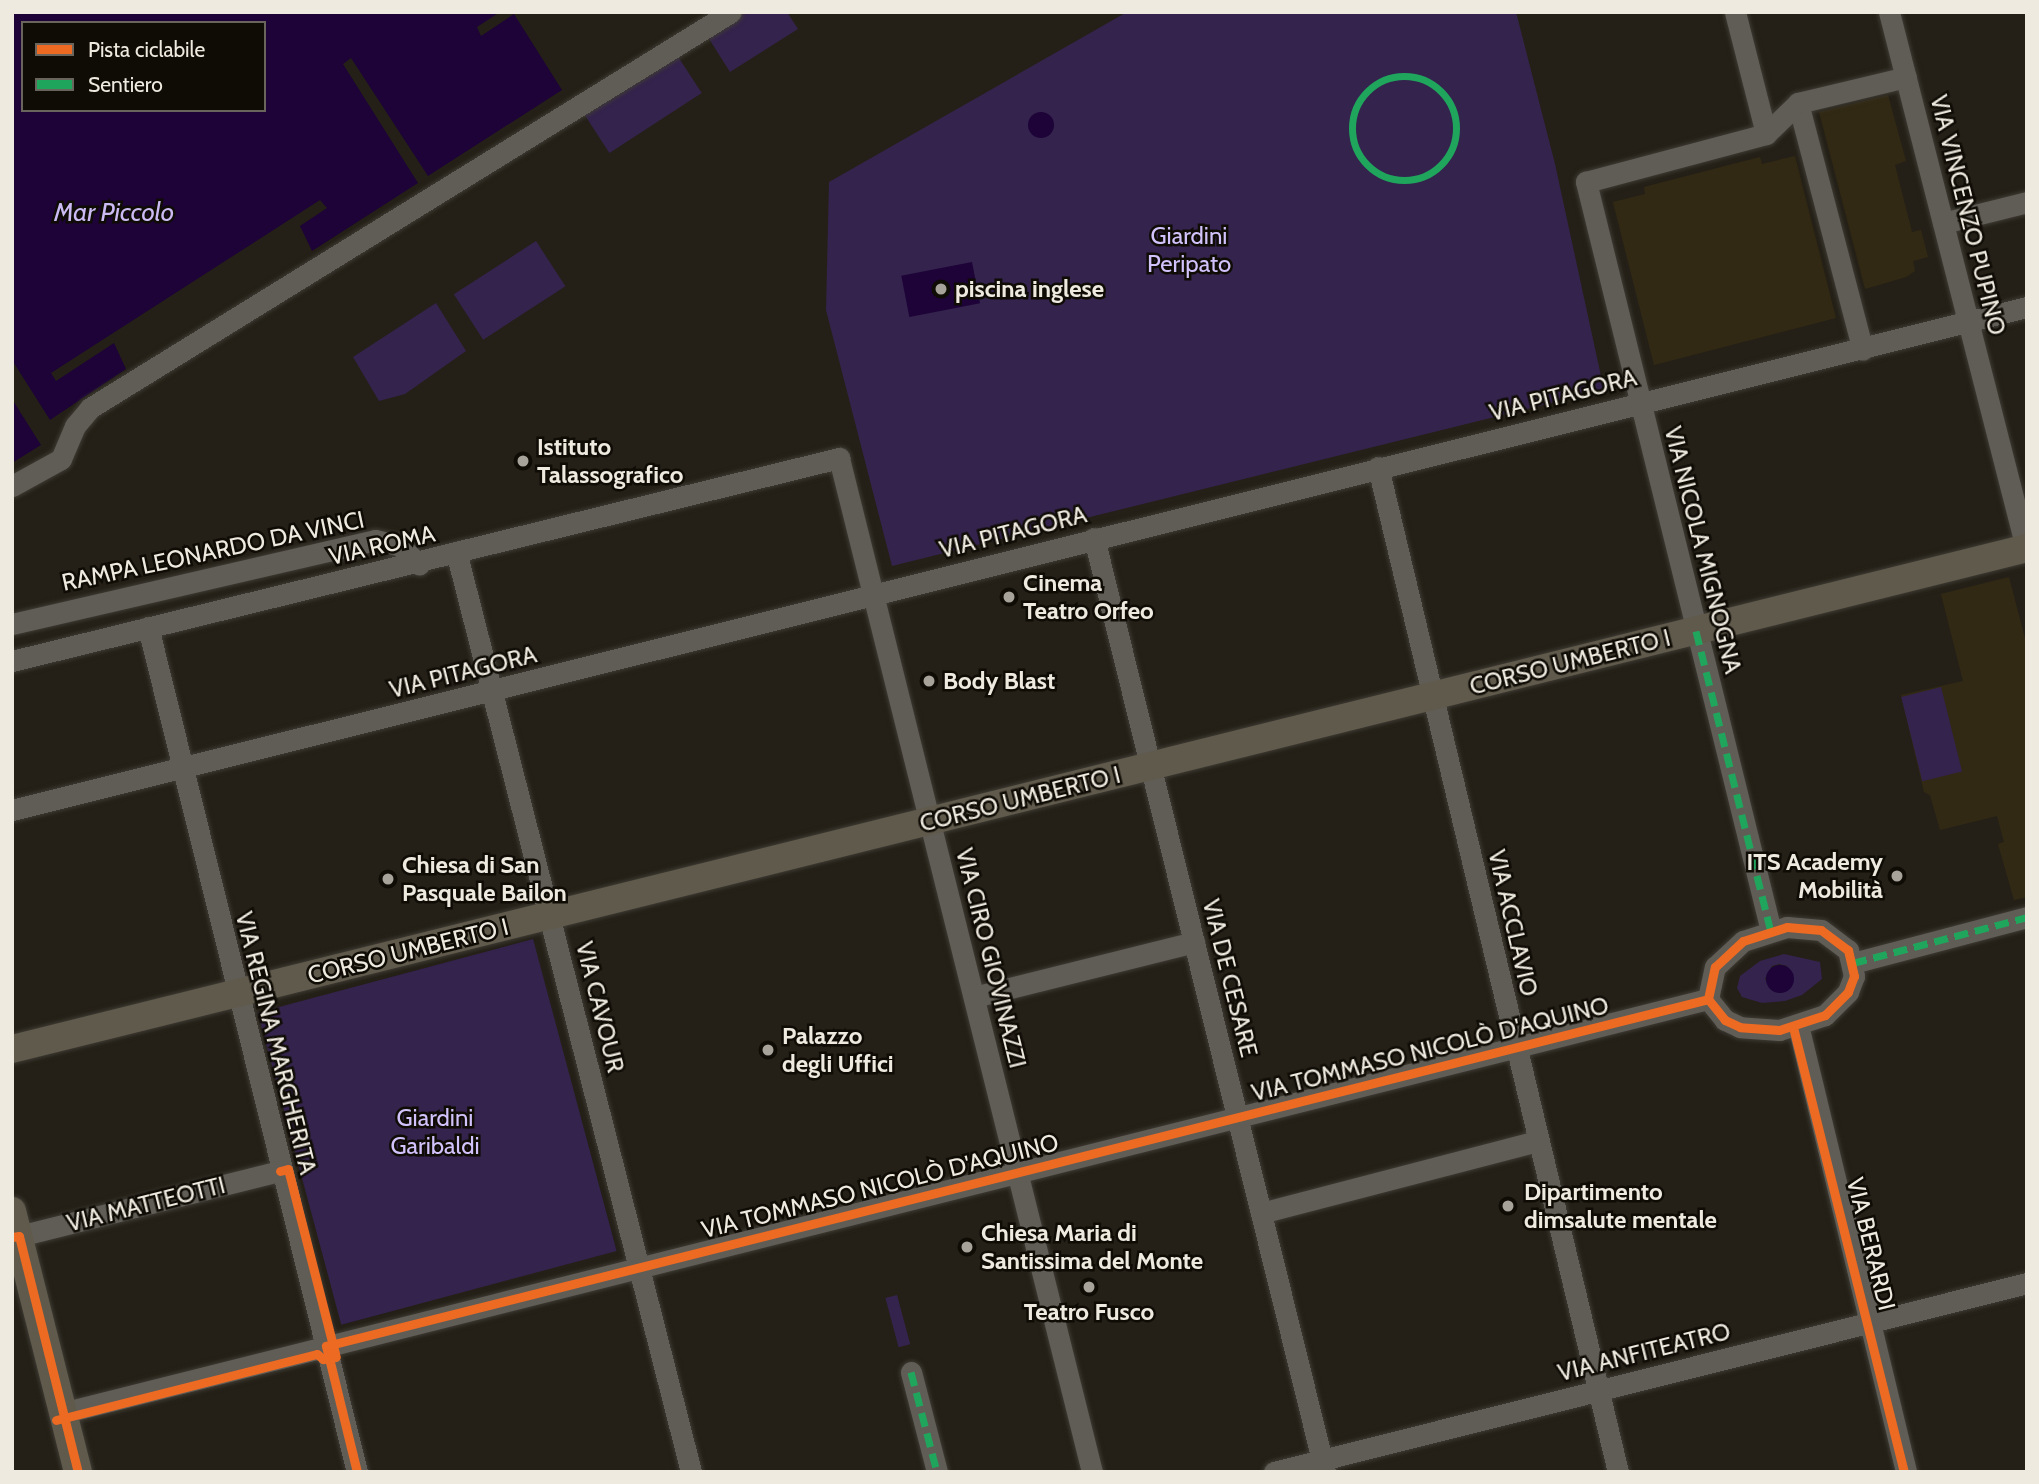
<!DOCTYPE html>
<html>
<head>
<meta charset="utf-8">
<style>
  body { margin:0 }
  #map { position:relative; width:2039px; height:1484px; overflow:hidden; background:#242017; font-family:Cabin,sans-serif }
  div>[style] { position:absolute }
  [style*='--x'] { left:calc(var(--x)*1px); top:calc(var(--y)*1px); width:calc(var(--w)*1px); rotate:calc(var(--a)*1deg) }
  .built>* { inset:0; background:#322914 }
  .green>* { inset:0; background:#34234d; transform-origin:0 0 }
  .water>* { inset:0; background:#1d0338; transform-origin:0 0 }
  .round { border-radius:50% }
  .roads { filter:drop-shadow(0 0 2px #3e3b34) drop-shadow(0 0 2px #3e3b34) }
  .minor>* { height:21px; margin:-10.5px; padding:0 10.5px; transform-origin:10.5px; border-radius:10.5px; background:#605d56 }
  .major>* { height:28px; margin:-14px; padding:0 14px; transform-origin:14px; border-radius:14px; background:#605a4c }
  .quiet>* { height:7px; margin-top:-3.5px; transform-origin:0; background:repeating-linear-gradient(90deg,#20a55d 0 14px,transparent 0 21px) }
  .quiet>.ring { margin:-3.5px; padding:0; box-sizing:content-box; background:none; border:7px solid #20a55d; border-radius:50% }
  .cycleway>* { height:9px; margin:-4.5px; padding:0 4.5px; transform-origin:4.5px; border-radius:4.5px; background:#ed6a23 }
  .dots>* { width:19px; height:19px; translate:-50% -50%; box-sizing:border-box; border:4px solid #0f0c06; border-radius:50% }
  span { translate:-50% -50%; white-space:nowrap; text-align:center; line-height:1.15; -webkit-text-stroke:5px #0f0c06; paint-order:stroke }
  .street-label { font-size:24px; color:#efeae0 }
  .park-label { font-size:24px; color:#d2c2fb }
  .poi-label { font-size:24px; color:#efeae0; font-weight:700 }
  .left { translate:0 -50%; text-align:left }
  .right { translate:-100% -50%; text-align:right }
  .water-label { font-size:26px; color:#cbbaf3; font-style:italic }
  .frame { position:absolute; inset:0; border:14px solid #efeae0; pointer-events:none }
  .legend { position:absolute; left:21px; top:21px; width:245px; height:91px; box-sizing:border-box; background:#0f0c06; border:2px solid #69655d; margin:0; padding:9px 12px; list-style:none; font-size:21px; color:#efeae0 }
  .legend li { display:flex; align-items:center; gap:14px; height:35px }
  .legend b { width:35px; border:2px solid #69655d }
</style>
</head>
<body>
<div id="map">
  <div class="built">
    <div style="clip-path:polygon(1888px 95px,1906px 161px,1895px 165px,1912px 232px,1921px 230px,1928px 257px,1913px 261px,1915px 271px,1906px 277px,1865px 289px,1819px 112px)"></div>
    <div style="clip-path:polygon(1795px 156px,1836px 318px,1654px 365px,1613px 202px,1645px 194px,1644px 187px,1760px 157px,1762px 164px)"></div>
    <div style="clip-path:polygon(2009px 577px,2027px 646px,2027px 897px,2014px 900px,1998px 844px,2004px 842px,1997px 816px,1940px 830px,1930px 795px,1924px 792px,1901px 695px,1963px 681px,1941px 594px)"></div>
  </div>
  <div class="green">
    <div style="clip-path:polygon(739px 12px,787px 12px,798px 29px,730px 72px,706px 34px)"></div>
    <div style="clip-path:polygon(1127px 12px,1516px 12px,1555px 164px,1604px 390px,892px 566px,826px 310px,829px 182px)"></div>
    <div style="left:675px;top:52px;width:49px;height:110px;rotate:57deg"></div>
    <div style="left:536px;top:241px;width:54px;height:98px;rotate:57deg"></div>
    <div style="clip-path:polygon(436px 303px,466px 351px,405px 394px,379px 401px,353px 357px)"></div>
    <div style="left:1941px;top:687px;width:87px;height:41px;rotate:76deg"></div>
    <div style="left:533px;top:939px;width:323px;height:285px;rotate:75deg"></div>
    <div style="clip-path:polygon(evenodd,1784px 954px,1820px 962px,1822px 979px,1802px 995px,1785px 1001px,1762px 1003px,1742px 997px,1737px 988px,1740px 976px,1760px 961px,1784px 954px,1779px 964px,1787px 966px,1792px 986px,1780px 993px,1773px 991px,1765px 979px,1772px 966px,1779px 964px)"></div>
    <div style="left:897px;top:1295px;width:51px;height:12px;rotate:75deg"></div>
  </div>
  <div class="water">
    <div style="clip-path:polygon(evenodd,12px 12px,500px 12px,477px 27px,481px 36px,514px 14px,562px 90px,428px 176px,351px 58px,343px 64px,418px 183px,312px 251px,300px 226px,327px 208px,320px 200px,51px 373px,56px 381px,114px 343px,126px 369px,50px 420px,12px 360px,12px 12px,23px 23px,264px 23px,264px 110px,23px 110px,23px 23px)"></div>
    <div class="round" style="left:1028px;top:112px;width:26px;height:26px"></div>
    <div style="left:972px;top:262px;width:42px;height:72px;rotate:79deg"></div>
    <div style="clip-path:polygon(12px 399px,41px 445px,12px 463px)"></div>
    <div class="round" style="left:1766px;top:965px;width:28px;height:28px"></div>
  </div>
  <div class="roads">
    <div class="minor">
      <div style="--x:1735;--y:12;--w:126;--a:75.7"></div>
      <div style="--x:1889;--y:12;--w:557;--a:75.66"></div>
      <div style="--x:1798;--y:103;--w:255;--a:75.3"></div>
      <div style="--x:1943;--y:223;--w:87;--a:-14"></div>
      <div style="--x:1378;--y:467;--w:1033;--a:76.57"></div>
      <div style="--x:12;--y:486;--w:56;--a:-28.9"></div>
      <div style="--x:61;--y:459;--w:36;--a:-67"></div>
      <div style="--x:75;--y:426;--w:23;--a:-50"></div>
      <div style="--x:90;--y:408;--w:753;--a:-31.71"></div>
      <div style="--x:1094;--y:538;--w:962;--a:76.11"></div>
      <div style="--x:457;--y:555;--w:946;--a:75.68"></div>
      <div style="--x:12;--y:624;--w:373;--a:-13"></div>
      <div style="--x:375;--y:540;--w:25;--a:12"></div>
      <div style="--x:399;--y:545;--w:28;--a:44"></div>
      <div style="--x:148;--y:627;--w:870;--a:76.11"></div>
      <div style="--x:12;--y:661;--w:852;--a:-13.79"></div>
      <div style="--x:839;--y:458;--w:1045;--a:75.99"></div>
      <div style="--x:12;--y:810;--w:2077;--a:-14.02"></div>
      <div style="--x:1787;--y:927;--w:34;--a:5"></div>
      <div style="--x:1821;--y:930;--w:34;--a:37"></div>
      <div style="--x:1848;--y:950;--w:27;--a:77"></div>
      <div style="--x:1854;--y:976;--w:17;--a:111"></div>
      <div style="--x:1848;--y:992;--w:33;--a:135"></div>
      <div style="--x:1825;--y:1015;--w:48;--a:161.9"></div>
      <div style="--x:1779;--y:1030;--w:39;--a:-176"></div>
      <div style="--x:1740;--y:1027;--w:17;--a:-155"></div>
      <div style="--x:1725;--y:1020;--w:27;--a:-129"></div>
      <div style="--x:1708;--y:999;--w:33;--a:-78"></div>
      <div style="--x:1715;--y:967;--w:38;--a:-43"></div>
      <div style="--x:1743;--y:941;--w:46;--a:-17.7"></div>
      <div style="--x:1771;--y:931;--w:772;--a:-103.87"></div>
      <div style="--x:1586;--y:182;--w:186;--a:-14.9"></div>
      <div style="--x:1766;--y:134;--w:45;--a:-44.1"></div>
      <div style="--x:1798;--y:103;--w:111;--a:-13.5"></div>
      <div style="--x:1853;--y:963;--w:180;--a:-14.8"></div>
      <div style="--x:974;--y:997;--w:227;--a:-14"></div>
      <div style="--x:1798;--y:1025;--w:460;--a:76.4"></div>
      <div style="--x:1261;--y:1213;--w:286;--a:-14.6"></div>
      <div style="--x:19;--y:1236;--w:269;--a:-14"></div>
      <div style="--x:911;--y:1372;--w:103;--a:75.4"></div>
      <div style="--x:62;--y:1413;--w:1697;--a:-14.12"></div>
      <div style="--x:1274;--y:1472;--w:776;--a:-14.09"></div>
    </div>
    <div class="major">
      <div style="--x:12;--y:1049;--w:2076;--a:-13.96"></div>
      <div style="--x:12;--y:1211;--w:269;--a:75.8"></div>
    </div>
  </div>
  <div class="quiet">
    <div class="ring" style="left:1352px;top:76px;width:97px;height:97px"></div>
    <div style="--x:1696;--y:631;--w:309;--a:76"></div>
    <div style="--x:1853;--y:963;--w:180;--a:-14.8"></div>
    <div style="--x:911;--y:1372;--w:103;--a:75.4"></div>
  </div>
  <div class="cycleway">
    <div style="--x:1787;--y:927;--w:34;--a:5"></div>
    <div style="--x:1821;--y:930;--w:34;--a:37"></div>
    <div style="--x:1848;--y:950;--w:27;--a:77"></div>
    <div style="--x:1854;--y:976;--w:17;--a:111"></div>
    <div style="--x:1848;--y:992;--w:33;--a:135"></div>
    <div style="--x:1825;--y:1015;--w:48;--a:161.9"></div>
    <div style="--x:1779;--y:1030;--w:39;--a:-176"></div>
    <div style="--x:1740;--y:1027;--w:17;--a:-155"></div>
    <div style="--x:1725;--y:1020;--w:27;--a:-129"></div>
    <div style="--x:1708;--y:999;--w:33;--a:-78"></div>
    <div style="--x:1715;--y:967;--w:38;--a:-43"></div>
    <div style="--x:1743;--y:941;--w:46;--a:-17.7"></div>
    <div style="--x:1793;--y:1027;--w:459;--a:76"></div>
    <div style="--x:280;--y:1171;--w:8;--a:-14"></div>
    <div style="--x:288;--y:1169;--w:191;--a:75.7"></div>
    <div style="--x:12;--y:1237;--w:7;--a:-8"></div>
    <div style="--x:19;--y:1236;--w:243;--a:76"></div>
    <div style="--x:56;--y:1420;--w:269;--a:-14.2"></div>
    <div style="--x:317;--y:1354;--w:8;--a:40"></div>
    <div style="--x:323;--y:1359;--w:13;--a:-9"></div>
    <div style="--x:357;--y:1472;--w:130;--a:-103.8"></div>
    <div style="--x:326;--y:1346;--w:1425;--a:-14.09"></div>
  </div>
  <div class="dots">
    <div style="left:941px;top:289px;background:#a8a39a"></div>
    <div style="left:523px;top:461px;background:#a8a39a"></div>
    <div style="left:1009px;top:597px;background:#a8a39a"></div>
    <div style="left:929px;top:681px;background:#a8a39a"></div>
    <div style="left:1897px;top:876px;background:#a8a39a"></div>
    <div style="left:388px;top:879px;background:#a8a39a"></div>
    <div style="left:768px;top:1050px;background:#a8a39a"></div>
    <div style="left:1508px;top:1206px;background:#a8a39a"></div>
    <div style="left:967px;top:1247px;background:#a8a39a"></div>
    <div style="left:1089px;top:1287px;background:#a8a39a"></div>
  </div>
  <div class="street-label">
    <span style="left:1968px;top:215px;rotate:76deg">VIA VINCENZO PUPINO</span>
    <span style="left:1563px;top:395px;rotate:-14deg">VIA PITAGORA</span>
    <span style="left:1013px;top:532px;rotate:-14deg">VIA PITAGORA</span>
    <span style="left:382px;top:545px;rotate:-13deg">VIA ROMA</span>
    <span style="left:1703px;top:550px;rotate:76deg">VIA NICOLA MIGNOGNA</span>
    <span style="left:213px;top:551px;rotate:-12deg">RAMPA LEONARDO DA VINCI</span>
    <span style="left:1570px;top:662px;rotate:-14deg">CORSO UMBERTO I</span>
    <span style="left:463px;top:672px;rotate:-14deg">VIA PITAGORA</span>
    <span style="left:1020px;top:799px;rotate:-14deg">CORSO UMBERTO I</span>
    <span style="left:1513px;top:923px;rotate:77deg">VIA ACCLAVIO</span>
    <span style="left:408px;top:951px;rotate:-14deg">CORSO UMBERTO I</span>
    <span style="left:991px;top:958px;rotate:76deg">VIA CIRO GIOVINAZZI</span>
    <span style="left:1230px;top:978px;rotate:76deg">VIA DE CESARE</span>
    <span style="left:600px;top:1007px;rotate:76deg">VIA CAVOUR</span>
    <span style="left:276px;top:1043px;rotate:76deg">VIA REGINA MARGHERITA</span>
    <span style="left:1430px;top:1049px;rotate:-14deg">VIA TOMMASO NICOLÒ D'AQUINO</span>
    <span style="left:880px;top:1186px;rotate:-14deg">VIA TOMMASO NICOLÒ D'AQUINO</span>
    <span style="left:146px;top:1204px;rotate:-14deg">VIA MATTEOTTI</span>
    <span style="left:1871px;top:1244px;rotate:76deg">VIA BERARDI</span>
    <span style="left:1644px;top:1352px;rotate:-14deg">VIA ANFITEATRO</span>
  </div>
  <div class="park-label">
    <span style="left:1189px;top:250px">Giardini<br>Peripato</span>
    <span style="left:435px;top:1132px">Giardini<br>Garibaldi</span>
  </div>
  <div class="poi-label">
    <span class="left" style="left:955px;top:289px">piscina inglese</span>
    <span class="left" style="left:537px;top:461px">Istituto<br>Talassografico</span>
    <span class="left" style="left:1023px;top:597px">Cinema<br>Teatro Orfeo</span>
    <span class="left" style="left:943px;top:681px">Body Blast</span>
    <span class="right" style="left:1883px;top:876px">ITS Academy<br>Mobilità</span>
    <span class="left" style="left:402px;top:879px">Chiesa di San<br>Pasquale Bailon</span>
    <span class="left" style="left:782px;top:1050px">Palazzo<br>degli Uffici</span>
    <span class="left" style="left:1524px;top:1206px">Dipartimento<br>dimsalute mentale</span>
    <span class="left" style="left:981px;top:1247px">Chiesa Maria di<br>Santissima del Monte</span>
    <span style="left:1089px;top:1312px">Teatro Fusco</span>
  </div>
  <div class="water-label">
    <span style="left:114px;top:213px">Mar Piccolo</span>
  </div>
  <div class="frame"></div>
  <ul class="legend">
  <li><b style="height:9px;background:#ed6a23"></b>Pista ciclabile</li>
  <li><b style="height:9px;background:#20a55d"></b>Sentiero</li>
  </ul>
</div>
</body>
</html>
